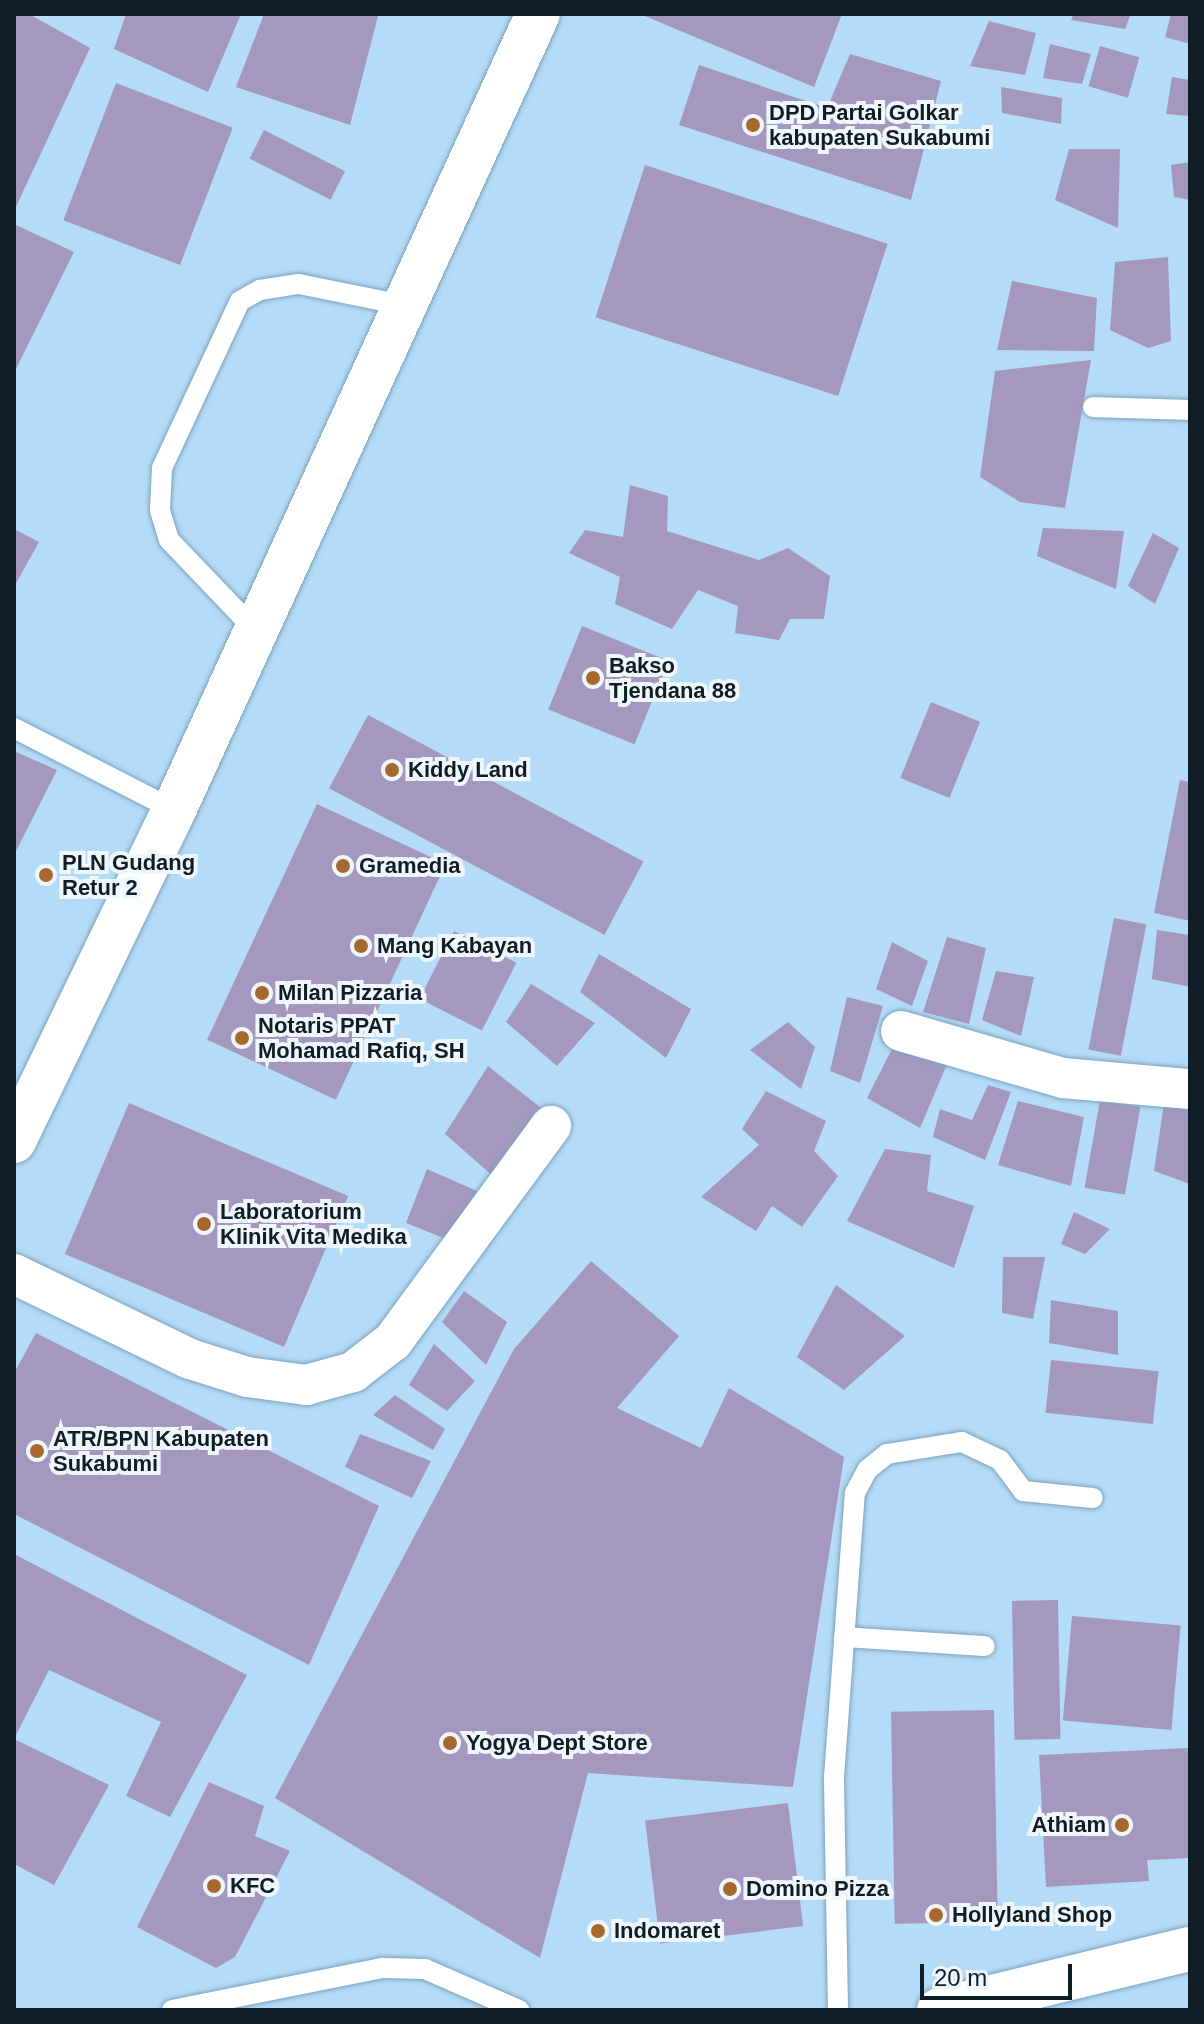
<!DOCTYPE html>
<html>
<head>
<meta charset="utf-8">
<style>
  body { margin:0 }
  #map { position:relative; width:1204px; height:2024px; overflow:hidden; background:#b4dbf7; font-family:Arial,sans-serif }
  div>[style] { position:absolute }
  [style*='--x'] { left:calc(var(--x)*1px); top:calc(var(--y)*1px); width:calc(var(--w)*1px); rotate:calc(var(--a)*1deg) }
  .building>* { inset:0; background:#a598bf; transform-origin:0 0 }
  .roads { filter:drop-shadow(0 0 2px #7da2bd) drop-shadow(0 0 2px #7da2bd) }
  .lane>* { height:20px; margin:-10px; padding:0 10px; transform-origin:10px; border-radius:10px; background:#fff }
  .street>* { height:40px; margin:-20px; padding:0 20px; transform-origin:20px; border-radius:20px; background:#fff }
  .secondary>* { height:44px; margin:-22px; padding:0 22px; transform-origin:22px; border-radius:22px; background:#fff }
  .dots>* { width:22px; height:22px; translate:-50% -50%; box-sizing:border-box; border:4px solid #eff7fd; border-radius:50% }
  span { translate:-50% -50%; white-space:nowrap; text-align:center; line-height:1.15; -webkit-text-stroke:8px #eff7fd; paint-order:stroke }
  .poi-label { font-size:22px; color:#0f1d27; font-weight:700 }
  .left { translate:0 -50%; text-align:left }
  .right { translate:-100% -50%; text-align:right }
  .frame { position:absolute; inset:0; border:16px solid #0f1d27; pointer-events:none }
  .scale { position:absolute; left:920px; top:1964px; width:152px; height:36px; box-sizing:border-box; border:4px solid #0f1d27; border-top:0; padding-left:10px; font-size:24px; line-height:28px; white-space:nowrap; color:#0f1d27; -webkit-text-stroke:6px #eff7fd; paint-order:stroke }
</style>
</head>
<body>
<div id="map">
  <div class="building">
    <div style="clip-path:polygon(14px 14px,29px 14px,90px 48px,14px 211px)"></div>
    <div style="clip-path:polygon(126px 14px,241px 14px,208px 92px,114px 49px)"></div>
    <div style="clip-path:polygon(264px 14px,378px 16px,350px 125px,236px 87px)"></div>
    <div style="clip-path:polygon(640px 14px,842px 14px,814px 87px)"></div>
    <div style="clip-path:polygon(1074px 14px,1131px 14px,1125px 29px,1071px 20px)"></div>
    <div style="clip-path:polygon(1171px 14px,1190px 14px,1190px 44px,1165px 37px)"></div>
    <div style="clip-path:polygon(989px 21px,1036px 33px,1025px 75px,970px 66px)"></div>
    <div style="clip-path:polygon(1050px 44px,1091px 54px,1082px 84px,1043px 78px)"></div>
    <div style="left:1100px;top:46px;width:41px;height:42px;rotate:16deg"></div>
    <div style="clip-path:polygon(850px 54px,941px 81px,911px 200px,679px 125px,699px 65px,827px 108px)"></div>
    <div style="clip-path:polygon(1172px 77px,1190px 80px,1190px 116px,1166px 114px)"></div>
    <div style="left:116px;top:83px;width:125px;height:147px;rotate:21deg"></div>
    <div style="clip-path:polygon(1001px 87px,1062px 98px,1061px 124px,1002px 113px)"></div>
    <div style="left:264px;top:130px;width:91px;height:32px;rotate:27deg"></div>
    <div style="clip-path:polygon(1069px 149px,1120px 149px,1118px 228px,1055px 200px)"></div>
    <div style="clip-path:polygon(1190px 162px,1190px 200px,1174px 197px,1171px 165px)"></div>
    <div style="left:645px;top:165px;width:255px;height:160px;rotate:18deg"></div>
    <div style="clip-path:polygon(14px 224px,74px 252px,16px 369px,14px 368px)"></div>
    <div style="clip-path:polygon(1168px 257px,1171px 341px,1148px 348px,1110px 330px,1115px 262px)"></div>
    <div style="clip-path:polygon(1012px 281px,1097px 298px,1094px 351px,997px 350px)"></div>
    <div style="clip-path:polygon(1091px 360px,1065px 508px,1020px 502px,980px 477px,995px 371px)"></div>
    <div style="clip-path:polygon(630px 485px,668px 496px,667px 531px,759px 560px,788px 548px,830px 576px,824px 619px,790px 619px,779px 640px,735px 633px,738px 606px,698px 590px,672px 629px,615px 604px,620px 577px,569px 553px,585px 530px,623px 537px)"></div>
    <div style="clip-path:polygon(1043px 528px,1124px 531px,1116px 589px,1037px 556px)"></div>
    <div style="clip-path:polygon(14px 529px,39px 542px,14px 587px)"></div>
    <div style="clip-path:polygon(1153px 533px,1179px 548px,1155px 604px,1128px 586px)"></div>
    <div style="left:582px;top:626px;width:93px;height:90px;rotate:22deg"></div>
    <div style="left:931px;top:702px;width:53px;height:82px;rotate:22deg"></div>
    <div style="left:368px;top:715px;width:312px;height:83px;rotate:28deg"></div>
    <div style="clip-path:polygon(14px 751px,57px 770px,14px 855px)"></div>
    <div style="clip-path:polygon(1180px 780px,1190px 782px,1190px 921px,1154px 913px)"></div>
    <div style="left:317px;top:804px;width:142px;height:260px;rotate:25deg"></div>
    <div style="left:1114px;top:918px;width:33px;height:134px;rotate:11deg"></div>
    <div style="clip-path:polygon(1157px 930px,1190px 935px,1190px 987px,1152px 979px)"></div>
    <div style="left:454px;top:931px;width:70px;height:76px;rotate:27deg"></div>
    <div style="clip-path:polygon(947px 937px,986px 948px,969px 1024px,923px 1012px)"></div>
    <div style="clip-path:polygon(892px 942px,928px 961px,912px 1006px,876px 989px)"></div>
    <div style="clip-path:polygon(599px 954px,691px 1009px,666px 1058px,580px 992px)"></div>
    <div style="clip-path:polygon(996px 971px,1034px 977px,1021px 1036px,982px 1020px)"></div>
    <div style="clip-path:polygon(531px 984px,595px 1023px,557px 1066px,506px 1022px)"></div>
    <div style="clip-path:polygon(847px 997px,883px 1006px,860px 1083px,830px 1071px)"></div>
    <div style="clip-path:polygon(788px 1022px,815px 1047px,801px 1089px,750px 1050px)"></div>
    <div style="clip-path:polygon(895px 1043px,950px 1057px,920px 1128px,867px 1098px)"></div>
    <div style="clip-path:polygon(488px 1066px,541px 1108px,494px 1177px,445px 1134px)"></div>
    <div style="clip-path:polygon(988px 1085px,1011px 1092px,985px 1160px,933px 1137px,940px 1109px,972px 1120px)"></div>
    <div style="clip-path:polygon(766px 1091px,826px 1121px,814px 1151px,838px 1176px,802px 1227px,772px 1206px,756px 1231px,701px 1197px,759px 1145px,742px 1129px)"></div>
    <div style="clip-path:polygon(1165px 1097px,1190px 1104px,1190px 1184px,1154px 1171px)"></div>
    <div style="left:1100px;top:1100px;width:41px;height:89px;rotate:10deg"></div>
    <div style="clip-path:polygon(1018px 1101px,1084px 1117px,1071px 1186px,998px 1165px)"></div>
    <div style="left:129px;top:1103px;width:238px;height:164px;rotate:23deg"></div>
    <div style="clip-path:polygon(885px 1149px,931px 1155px,927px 1191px,974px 1206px,954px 1268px,847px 1221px)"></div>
    <div style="clip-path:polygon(427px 1169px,477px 1191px,446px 1239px,406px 1223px)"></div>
    <div style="clip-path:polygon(1074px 1212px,1110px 1229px,1085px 1254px,1061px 1244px)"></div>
    <div style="clip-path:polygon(1003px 1257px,1045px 1257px,1033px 1319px,1002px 1313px)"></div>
    <div style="clip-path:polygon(591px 1261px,679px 1336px,617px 1408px,701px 1448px,729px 1388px,844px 1457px,793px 1787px,588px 1773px,540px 1958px,275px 1798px,514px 1349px)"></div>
    <div style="clip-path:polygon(836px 1285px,905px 1336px,844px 1390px,797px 1357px)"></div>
    <div style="clip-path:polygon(464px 1291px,507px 1322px,486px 1365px,442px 1322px)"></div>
    <div style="clip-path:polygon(1051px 1300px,1118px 1311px,1118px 1355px,1049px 1343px)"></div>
    <div style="clip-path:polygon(36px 1333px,379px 1506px,309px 1665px,14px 1514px,14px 1373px)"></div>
    <div style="clip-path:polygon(434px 1344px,475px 1381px,447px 1411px,409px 1385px)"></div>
    <div style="left:1051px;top:1360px;width:108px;height:53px;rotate:6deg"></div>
    <div style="clip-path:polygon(395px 1395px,445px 1429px,433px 1450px,373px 1415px)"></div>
    <div style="clip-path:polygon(360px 1434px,431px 1461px,412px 1498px,345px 1467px)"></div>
    <div style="clip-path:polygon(14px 1554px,247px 1675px,170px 1817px,126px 1796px,161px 1722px,49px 1670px,14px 1739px,109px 1785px,54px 1885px,14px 1864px)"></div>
    <div style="left:1058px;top:1600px;width:139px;height:46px;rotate:89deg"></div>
    <div style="left:1072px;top:1616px;width:109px;height:105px;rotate:5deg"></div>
    <div style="left:994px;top:1710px;width:212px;height:103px;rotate:89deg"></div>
    <div style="clip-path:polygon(1190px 1748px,1190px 1858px,1147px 1860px,1149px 1881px,1046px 1887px,1039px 1755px)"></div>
    <div style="clip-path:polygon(209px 1782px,264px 1806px,255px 1836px,290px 1851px,235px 1957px,216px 1968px,137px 1927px)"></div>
    <div style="left:788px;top:1803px;width:124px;height:144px;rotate:83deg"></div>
  </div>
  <div class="roads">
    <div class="lane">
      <div style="--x:1093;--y:407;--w:97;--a:1.8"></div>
      <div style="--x:257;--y:632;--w:127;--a:-133.7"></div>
      <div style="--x:169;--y:540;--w:31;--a:-107"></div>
      <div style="--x:160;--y:510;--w:42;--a:-87.3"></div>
      <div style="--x:162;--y:468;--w:184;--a:-65"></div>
      <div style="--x:240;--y:301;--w:23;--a:-29"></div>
      <div style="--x:260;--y:290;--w:39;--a:-9"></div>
      <div style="--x:299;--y:284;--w:106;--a:11.4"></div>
      <div style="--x:14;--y:728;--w:180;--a:27.1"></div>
      <div style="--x:844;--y:1637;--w:141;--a:3.7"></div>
      <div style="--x:172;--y:2010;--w:215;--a:-11.3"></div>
      <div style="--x:383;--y:1968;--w:42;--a:1.4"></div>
      <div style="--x:425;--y:1969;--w:103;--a:23.6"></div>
      <div style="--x:838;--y:2010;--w:233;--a:-91"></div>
      <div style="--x:834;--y:1777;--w:285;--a:-85.8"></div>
      <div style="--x:855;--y:1493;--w:26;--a:-62"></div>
      <div style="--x:867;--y:1470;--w:26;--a:-39"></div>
      <div style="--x:887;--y:1454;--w:76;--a:-9.1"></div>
      <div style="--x:962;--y:1442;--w:42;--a:25.3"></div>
      <div style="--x:1000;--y:1460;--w:39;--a:53"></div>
      <div style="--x:1023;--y:1491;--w:70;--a:5.7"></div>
    </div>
    <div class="street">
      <div style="--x:901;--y:1031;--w:169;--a:16.2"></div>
      <div style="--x:1063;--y:1078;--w:127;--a:5"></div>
      <div style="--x:14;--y:1274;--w:195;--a:25.8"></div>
      <div style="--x:190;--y:1359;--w:60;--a:17.5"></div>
      <div style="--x:247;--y:1377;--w:60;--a:7.7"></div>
      <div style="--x:306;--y:1385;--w:49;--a:-15.5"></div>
      <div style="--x:353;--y:1372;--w:51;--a:-37.8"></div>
      <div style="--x:393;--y:1341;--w:267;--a:-53.7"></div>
    </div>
    <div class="secondary">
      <div style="--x:14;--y:1141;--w:368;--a:-64.2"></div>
      <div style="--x:174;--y:810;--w:875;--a:-65.43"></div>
      <div style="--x:939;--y:2010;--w:258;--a:-13.7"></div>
    </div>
  </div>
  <div class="dots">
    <div style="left:753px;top:125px;background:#a6682e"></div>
    <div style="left:593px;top:678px;background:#a6682e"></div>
    <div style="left:392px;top:770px;background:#a6682e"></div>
    <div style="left:343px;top:866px;background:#a6682e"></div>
    <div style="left:46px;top:875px;background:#a6682e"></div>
    <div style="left:361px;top:946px;background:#a6682e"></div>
    <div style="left:262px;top:993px;background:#a6682e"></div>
    <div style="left:242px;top:1038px;background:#a6682e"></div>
    <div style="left:204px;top:1224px;background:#a6682e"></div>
    <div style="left:37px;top:1451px;background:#a6682e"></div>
    <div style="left:450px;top:1743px;background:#a6682e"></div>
    <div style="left:1122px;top:1825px;background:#a6682e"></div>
    <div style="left:214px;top:1886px;background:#a6682e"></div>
    <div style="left:730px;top:1889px;background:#a6682e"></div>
    <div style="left:936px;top:1915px;background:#a6682e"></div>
    <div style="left:598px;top:1931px;background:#a6682e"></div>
  </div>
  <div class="poi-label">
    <span class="left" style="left:769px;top:125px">DPD Partai Golkar<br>kabupaten Sukabumi</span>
    <span class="left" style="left:609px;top:678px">Bakso<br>Tjendana 88</span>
    <span class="left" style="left:408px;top:770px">Kiddy Land</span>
    <span class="left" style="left:62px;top:875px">PLN Gudang<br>Retur 2</span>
    <span class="left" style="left:359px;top:866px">Gramedia</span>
    <span class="left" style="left:377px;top:946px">Mang Kabayan</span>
    <span class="left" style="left:278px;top:993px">Milan Pizzaria</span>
    <span class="left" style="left:258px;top:1038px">Notaris PPAT<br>Mohamad Rafiq, SH</span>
    <span class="left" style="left:220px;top:1224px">Laboratorium<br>Klinik Vita Medika</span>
    <span class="left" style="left:53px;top:1451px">ATR/BPN Kabupaten<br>Sukabumi</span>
    <span class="left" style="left:466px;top:1743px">Yogya Dept Store</span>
    <span class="right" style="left:1106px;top:1825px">Athiam</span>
    <span class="left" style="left:230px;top:1886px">KFC</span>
    <span class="left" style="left:746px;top:1889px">Domino Pizza</span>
    <span class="left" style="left:952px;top:1915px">Hollyland Shop</span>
    <span class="left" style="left:614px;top:1931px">Indomaret</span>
  </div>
  <div class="frame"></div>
  <div class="scale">20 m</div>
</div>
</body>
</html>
